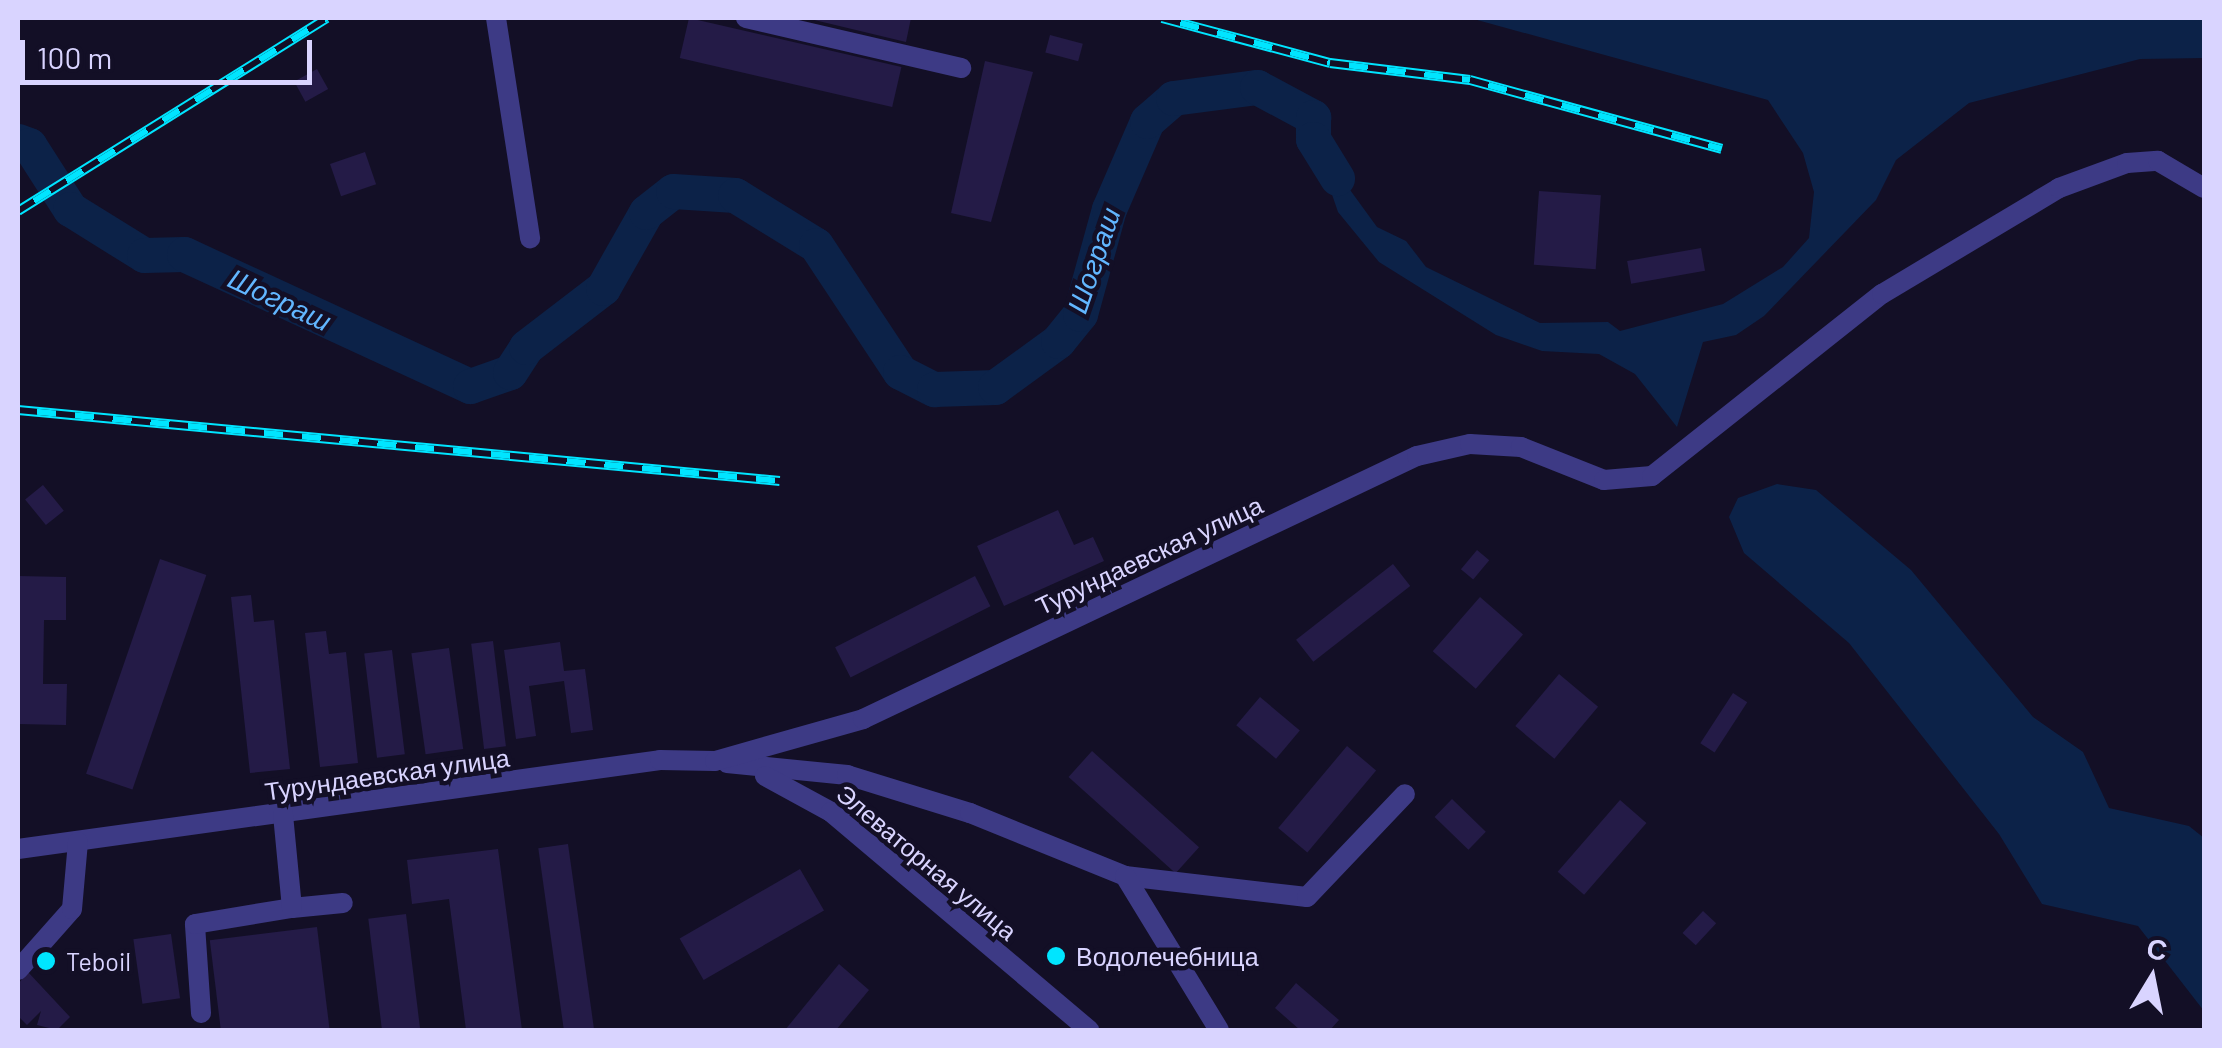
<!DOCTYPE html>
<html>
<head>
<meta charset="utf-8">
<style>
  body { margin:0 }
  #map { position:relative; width:2222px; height:1048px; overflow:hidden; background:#130f26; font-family:Barlow,sans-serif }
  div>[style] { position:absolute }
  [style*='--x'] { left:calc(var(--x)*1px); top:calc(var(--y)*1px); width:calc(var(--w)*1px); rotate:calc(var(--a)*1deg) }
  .water>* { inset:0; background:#0c2248 }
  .river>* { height:35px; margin:-17.5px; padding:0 17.5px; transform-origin:17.5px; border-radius:17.5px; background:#0c2248 }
  .building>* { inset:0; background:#241b47; transform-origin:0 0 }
  .minor>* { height:20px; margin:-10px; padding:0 10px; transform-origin:10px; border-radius:10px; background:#3d3a85 }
  .rail>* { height:10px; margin-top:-5px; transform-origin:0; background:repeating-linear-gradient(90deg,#130f26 0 19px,#00e5ff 0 38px); box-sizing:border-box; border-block:2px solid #00e5ff }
  .dots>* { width:28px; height:28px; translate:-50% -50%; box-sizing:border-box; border:5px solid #130f26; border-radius:50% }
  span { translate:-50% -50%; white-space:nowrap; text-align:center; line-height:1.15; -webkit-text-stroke:9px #130f26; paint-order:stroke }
  .street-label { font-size:25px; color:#d9d4ff }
  .poi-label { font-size:25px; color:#d9d4ff }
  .left { translate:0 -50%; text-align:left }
  .water-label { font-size:28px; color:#62b6ff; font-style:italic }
  .frame { position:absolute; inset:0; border:20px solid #d9d4ff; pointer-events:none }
  .north { position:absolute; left:2102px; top:928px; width:100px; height:100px; -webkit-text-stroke:8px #130f26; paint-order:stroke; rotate:10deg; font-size:28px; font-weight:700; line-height:40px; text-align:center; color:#d9d4ff }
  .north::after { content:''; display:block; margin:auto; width:35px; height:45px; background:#d9d4ff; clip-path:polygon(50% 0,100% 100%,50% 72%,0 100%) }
  .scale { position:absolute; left:20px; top:40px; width:292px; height:45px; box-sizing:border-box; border:5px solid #d9d4ff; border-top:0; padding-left:12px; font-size:30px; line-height:35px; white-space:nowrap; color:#d9d4ff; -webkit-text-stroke:8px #130f26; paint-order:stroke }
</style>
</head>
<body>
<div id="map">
  <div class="water">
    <div style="clip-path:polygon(1470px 18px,2204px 18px,2204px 58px,2140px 59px,1969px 103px,1896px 160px,1876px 200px,1764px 316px,1736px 335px,1703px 342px,1677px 427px,1635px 374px,1599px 354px,1542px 351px,1496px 335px,1379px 262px,1338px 212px,1313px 139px,1377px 227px,1406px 241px,1426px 267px,1540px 323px,1608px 322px,1620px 331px,1723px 304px,1783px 267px,1809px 238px,1814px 192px,1803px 153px,1768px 100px)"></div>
    <div style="clip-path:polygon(1777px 484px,1816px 490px,1911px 570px,2033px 717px,2083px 752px,2109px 808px,2189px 826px,2204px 838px,2204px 1011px,2138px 926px,2042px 904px,1999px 834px,1849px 643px,1744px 553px,1729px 517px,1738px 498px)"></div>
  </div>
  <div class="river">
    <div style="--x:18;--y:141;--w:12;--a:20"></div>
    <div style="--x:29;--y:145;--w:76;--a:57.4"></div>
    <div style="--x:70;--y:209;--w:87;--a:31.9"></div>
    <div style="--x:144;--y:255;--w:40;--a:-1.4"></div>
    <div style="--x:184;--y:254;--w:315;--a:24.8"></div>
    <div style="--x:470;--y:386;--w:42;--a:-19.3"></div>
    <div style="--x:510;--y:372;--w:30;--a:-57"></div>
    <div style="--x:526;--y:347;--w:97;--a:-37.5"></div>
    <div style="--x:603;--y:288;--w:87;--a:-60.5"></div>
    <div style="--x:646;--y:212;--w:34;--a:-38"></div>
    <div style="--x:673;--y:191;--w:62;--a:3.7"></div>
    <div style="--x:735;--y:195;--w:95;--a:31.7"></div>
    <div style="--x:816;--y:245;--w:152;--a:56.5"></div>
    <div style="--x:900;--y:372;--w:38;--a:27"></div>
    <div style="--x:934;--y:389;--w:61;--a:-1.9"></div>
    <div style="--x:995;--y:387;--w:78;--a:-36.1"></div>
    <div style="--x:1058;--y:341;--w:35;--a:-51"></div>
    <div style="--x:1080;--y:314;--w:109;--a:-74.6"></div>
    <div style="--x:1109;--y:209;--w:96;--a:-66.6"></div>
    <div style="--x:1147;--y:121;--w:35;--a:-41"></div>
    <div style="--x:1173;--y:98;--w:85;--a:-7.5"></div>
    <div style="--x:1257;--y:87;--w:64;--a:28.2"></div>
    <div style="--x:1313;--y:117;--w:22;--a:90"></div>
    <div style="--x:1313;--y:139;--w:46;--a:58.4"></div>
  </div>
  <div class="building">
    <div style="left:689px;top:18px;width:218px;height:41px;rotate:13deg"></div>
    <div style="clip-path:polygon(806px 18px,911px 18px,906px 42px)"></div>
    <div style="left:1050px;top:35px;width:34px;height:18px;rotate:15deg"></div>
    <div style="clip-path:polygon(985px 61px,1033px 72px,991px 222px,951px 213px)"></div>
    <div style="left:317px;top:69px;width:23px;height:26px;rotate:61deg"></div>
    <div style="left:365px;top:152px;width:34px;height:37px;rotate:71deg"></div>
    <div style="left:1539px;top:191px;width:62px;height:74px;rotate:4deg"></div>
    <div style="left:1701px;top:248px;width:23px;height:75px;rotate:80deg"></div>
    <div style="left:43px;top:485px;width:33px;height:23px;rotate:51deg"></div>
    <div style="clip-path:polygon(1058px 510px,1074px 545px,1093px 537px,1104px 561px,1004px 606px,977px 546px)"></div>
    <div style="left:1477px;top:550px;width:16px;height:25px;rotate:40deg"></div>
    <div style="left:160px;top:559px;width:49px;height:227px;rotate:19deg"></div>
    <div style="left:1393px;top:564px;width:28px;height:123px;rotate:52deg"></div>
    <div style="clip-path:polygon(18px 576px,66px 577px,66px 620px,44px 620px,43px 684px,67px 684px,66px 725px,18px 724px)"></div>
    <div style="left:975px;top:576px;width:34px;height:157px;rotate:63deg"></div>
    <div style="clip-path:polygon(251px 595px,254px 622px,274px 620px,290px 769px,250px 773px,231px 597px)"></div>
    <div style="left:1480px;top:597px;width:57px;height:72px;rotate:41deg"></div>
    <div style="clip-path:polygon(326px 631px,329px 654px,346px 652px,358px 763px,320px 767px,305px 633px)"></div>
    <div style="left:493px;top:641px;width:106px;height:22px;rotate:83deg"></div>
    <div style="clip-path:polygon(560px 642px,564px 671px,585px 669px,593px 730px,571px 733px,564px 681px,529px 686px,536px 736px,516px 739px,504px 650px)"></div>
    <div style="left:449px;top:648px;width:102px;height:38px;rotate:82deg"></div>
    <div style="left:392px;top:650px;width:105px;height:28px;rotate:83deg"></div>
    <div style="left:1559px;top:674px;width:51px;height:68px;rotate:40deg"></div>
    <div style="left:1733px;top:693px;width:17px;height:60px;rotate:33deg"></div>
    <div style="left:1260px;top:697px;width:52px;height:37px;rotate:40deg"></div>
    <div style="left:1347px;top:746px;width:38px;height:107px;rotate:40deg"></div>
    <div style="left:1092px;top:751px;width:144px;height:35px;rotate:42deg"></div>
    <div style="left:1452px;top:799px;width:47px;height:25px;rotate:44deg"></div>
    <div style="left:1620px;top:800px;width:35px;height:95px;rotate:41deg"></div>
    <div style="left:568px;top:844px;width:188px;height:30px;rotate:82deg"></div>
    <div style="clip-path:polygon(498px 849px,522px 1030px,466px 1030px,449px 899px,412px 904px,407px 860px)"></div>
    <div style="left:800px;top:869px;width:48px;height:139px;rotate:60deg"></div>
    <div style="left:1703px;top:911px;width:18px;height:30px;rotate:43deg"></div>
    <div style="left:406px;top:914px;width:117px;height:38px;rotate:83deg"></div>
    <div style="left:317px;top:927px;width:104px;height:108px;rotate:83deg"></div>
    <div style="left:171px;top:934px;width:65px;height:38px;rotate:82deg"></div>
    <div style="clip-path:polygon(839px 964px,869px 990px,836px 1030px,785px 1030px)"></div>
    <div style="clip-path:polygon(28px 972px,70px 1017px,57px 1030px,37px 1025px,41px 1011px,27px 1025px,18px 1016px,18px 984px)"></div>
    <div style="clip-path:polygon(1296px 983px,1339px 1020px,1330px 1030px,1300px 1030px,1275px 1008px)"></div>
  </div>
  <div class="minor">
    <div style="--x:496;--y:18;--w:223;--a:81.2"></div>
    <div style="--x:746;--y:18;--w:221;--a:13.1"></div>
    <div style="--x:727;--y:763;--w:121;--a:5.7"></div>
    <div style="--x:847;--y:775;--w:129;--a:17.2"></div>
    <div style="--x:970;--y:813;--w:167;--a:22.1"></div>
    <div style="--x:1125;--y:876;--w:183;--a:6.6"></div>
    <div style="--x:1307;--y:897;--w:142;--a:-46.4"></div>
    <div style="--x:765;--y:776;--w:75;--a:28.6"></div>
    <div style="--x:831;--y:812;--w:338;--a:40.2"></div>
    <div style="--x:18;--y:849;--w:648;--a:-7.89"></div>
    <div style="--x:660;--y:760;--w:55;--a:1"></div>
    <div style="--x:715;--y:761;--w:154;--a:-15.8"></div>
    <div style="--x:863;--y:719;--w:613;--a:-25.4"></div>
    <div style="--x:1417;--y:456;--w:54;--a:-12.8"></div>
    <div style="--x:1470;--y:444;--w:51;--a:3.4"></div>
    <div style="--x:1521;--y:447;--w:89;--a:21.7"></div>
    <div style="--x:1604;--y:480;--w:48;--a:-4.8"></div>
    <div style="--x:1652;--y:476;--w:293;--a:-38.4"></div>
    <div style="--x:1882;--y:294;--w:206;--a:-30.9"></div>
    <div style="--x:2059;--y:188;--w:72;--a:-20.2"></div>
    <div style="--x:2127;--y:163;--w:31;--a:-4"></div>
    <div style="--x:2158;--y:161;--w:53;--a:30.4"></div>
    <div style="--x:1125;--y:876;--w:180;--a:58.6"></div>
    <div style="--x:292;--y:908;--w:51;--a:-5.6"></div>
    <div style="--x:18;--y:970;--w:81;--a:-48.5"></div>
    <div style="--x:72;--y:909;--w:67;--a:-84.9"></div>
    <div style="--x:201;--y:1013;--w:89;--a:-93.9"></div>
    <div style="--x:195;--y:924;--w:98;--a:-9.4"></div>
    <div style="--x:292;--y:908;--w:94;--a:-95.5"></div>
  </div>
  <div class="rail">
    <div style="--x:1162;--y:18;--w:174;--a:15"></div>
    <div style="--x:1330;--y:63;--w:141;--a:6.9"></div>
    <div style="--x:1470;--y:80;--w:261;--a:15.3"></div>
    <div style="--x:18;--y:211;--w:364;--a:-32"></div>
    <div style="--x:18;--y:410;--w:765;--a:5.32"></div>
  </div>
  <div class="dots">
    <div style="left:1056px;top:956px;background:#00e5ff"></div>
    <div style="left:46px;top:961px;background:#00e5ff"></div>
  </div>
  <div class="street-label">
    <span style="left:1149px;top:555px;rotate:-25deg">Турундаевская улица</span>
    <span style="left:387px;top:774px;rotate:-8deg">Турундаевская улица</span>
    <span style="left:927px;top:862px;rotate:40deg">Элеваторная улица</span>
  </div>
  <div class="poi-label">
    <span class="left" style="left:1076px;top:956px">Водолечебница</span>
    <span class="left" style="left:66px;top:961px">Teboil</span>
  </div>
  <div class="water-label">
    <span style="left:1093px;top:260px;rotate:-71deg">Шограш</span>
    <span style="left:280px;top:299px;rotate:25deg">Шограш</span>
  </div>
  <div class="frame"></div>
  <div class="north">С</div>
  <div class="scale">100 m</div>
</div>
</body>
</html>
